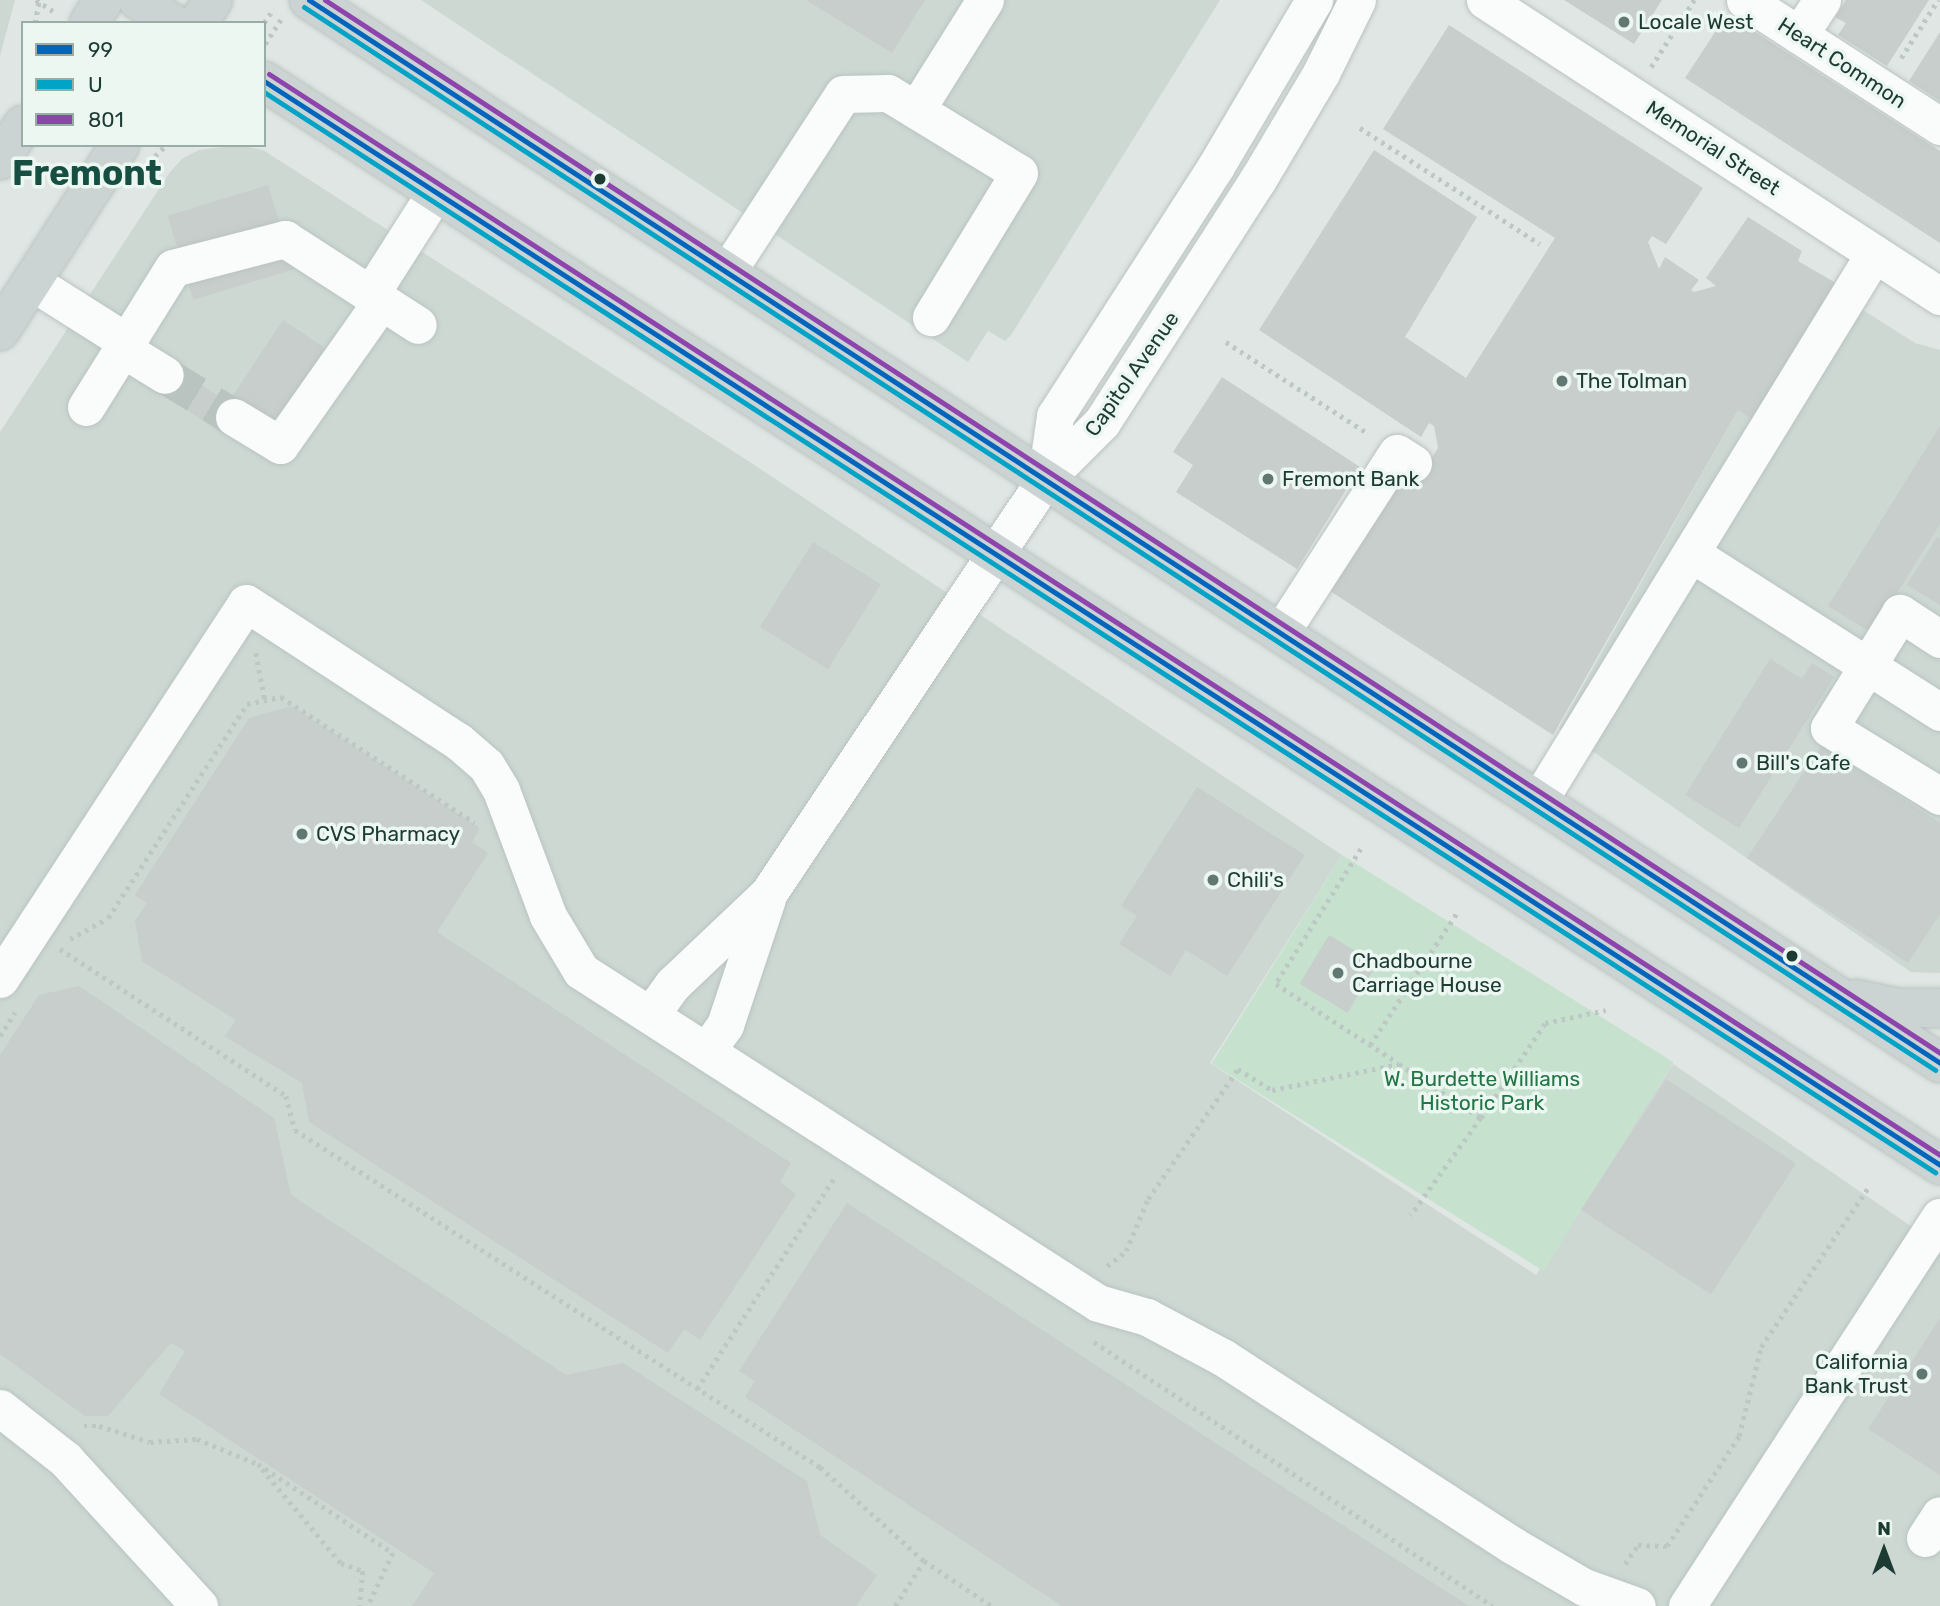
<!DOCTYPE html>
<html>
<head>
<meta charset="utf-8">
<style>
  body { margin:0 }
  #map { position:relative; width:1940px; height:1606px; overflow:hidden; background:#e0e6e3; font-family:Rubik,sans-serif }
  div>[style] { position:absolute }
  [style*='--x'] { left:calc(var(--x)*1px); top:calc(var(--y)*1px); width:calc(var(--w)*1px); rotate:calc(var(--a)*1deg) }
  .built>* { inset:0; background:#cdd8d3 }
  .green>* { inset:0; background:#c6e2cf; transform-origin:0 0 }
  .building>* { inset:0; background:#c7cecb; transform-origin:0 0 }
  .minor-tunnel>* { height:37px; margin-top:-18.5px; transform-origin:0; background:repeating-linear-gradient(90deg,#b9c4c0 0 37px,transparent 0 55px) }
  .path>* { height:4.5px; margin-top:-2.25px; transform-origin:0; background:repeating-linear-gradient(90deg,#bdc8c5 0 3.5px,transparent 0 8.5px) }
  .roads { filter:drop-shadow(0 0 2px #bac4c0) drop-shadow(0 0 2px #bac4c0) }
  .minor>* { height:37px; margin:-18.5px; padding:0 18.5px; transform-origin:18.5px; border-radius:18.5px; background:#fafbfb }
  .major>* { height:38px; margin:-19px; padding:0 19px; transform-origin:19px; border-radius:19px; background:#cbd4d2 }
  .bus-1>* { height:5px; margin:-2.5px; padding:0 2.5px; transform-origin:2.5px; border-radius:2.5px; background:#0065bd }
  .bus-2>* { height:5px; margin:-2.5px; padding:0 2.5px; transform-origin:2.5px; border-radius:2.5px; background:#01a4c6 }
  .bus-3>* { height:5px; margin:-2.5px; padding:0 2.5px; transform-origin:2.5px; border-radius:2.5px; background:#8e44ad }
  .dots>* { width:19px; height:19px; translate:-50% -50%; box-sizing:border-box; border:4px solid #ecf7f2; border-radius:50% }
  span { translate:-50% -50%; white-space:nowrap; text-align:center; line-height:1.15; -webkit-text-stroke:7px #ecf7f2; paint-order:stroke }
  .poi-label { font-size:21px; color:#1c3b33 }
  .left { translate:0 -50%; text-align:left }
  .right { translate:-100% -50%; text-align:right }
  .street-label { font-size:21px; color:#1c3b33 }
  .park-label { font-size:21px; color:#227645 }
  .town-label { font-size:35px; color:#164e42; font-weight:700 }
  .legend { position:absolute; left:21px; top:21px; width:245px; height:126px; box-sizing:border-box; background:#ecf7f2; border:2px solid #99aca6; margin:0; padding:9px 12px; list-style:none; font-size:21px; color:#1c3b33 }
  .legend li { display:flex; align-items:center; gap:14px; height:35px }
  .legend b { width:35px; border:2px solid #99aca6 }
  .north { position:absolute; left:1849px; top:1515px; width:70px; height:70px; -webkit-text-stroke:5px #ecf7f2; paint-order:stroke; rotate:0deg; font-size:19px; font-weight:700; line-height:28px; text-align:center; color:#1c3b33 }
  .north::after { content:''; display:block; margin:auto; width:24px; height:32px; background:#1c3b33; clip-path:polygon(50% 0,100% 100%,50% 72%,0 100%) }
</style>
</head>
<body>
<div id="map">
  <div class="built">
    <div style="clip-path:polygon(0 0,15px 0,0 56px)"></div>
    <div style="clip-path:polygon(421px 0,1220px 0,1011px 335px,1005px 341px,988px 331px,968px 362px)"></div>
    <div style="clip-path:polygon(240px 145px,263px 150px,753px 464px,1342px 855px,1210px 1063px,1536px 1275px,1673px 1064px,1940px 1246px,1940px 1606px,0 1606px,0 432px,170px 172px,183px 158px,199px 150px)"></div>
    <div style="clip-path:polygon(1841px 296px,1915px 343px,1940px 350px,1940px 973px,1911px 972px,1559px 728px,1738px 410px)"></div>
  </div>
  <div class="green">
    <div style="left:1342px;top:855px;width:391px;height:246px;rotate:32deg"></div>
  </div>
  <div class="building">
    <div style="clip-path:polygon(806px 0,925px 0,892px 53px)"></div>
    <div style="clip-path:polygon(1564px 0,1662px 0,1634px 44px)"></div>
    <div style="clip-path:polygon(1846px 0,1929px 0,1887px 66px,1838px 35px,1846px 23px,1835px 17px)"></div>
    <div style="clip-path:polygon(1727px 14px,1940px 151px,1940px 243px,1685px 78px)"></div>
    <div style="clip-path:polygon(1449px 25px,1703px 188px,1666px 244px,1652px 236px,1648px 242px,1659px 269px,1665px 257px,1699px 280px,1691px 290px,1694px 292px,1716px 286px,1706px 278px,1748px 217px,1802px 251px,1798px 261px,1846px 289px,1760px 424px,1738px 410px,1553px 735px,1330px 591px,1419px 453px,1430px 461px,1438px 448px,1434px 426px,1429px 423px,1421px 437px,1259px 330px,1374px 150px,1477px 217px,1405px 337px,1466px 378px,1555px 238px,1383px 129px)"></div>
    <div style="clip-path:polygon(1940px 32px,1940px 101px,1909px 81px)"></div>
    <div style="left:268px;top:185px;width:88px;height:105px;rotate:73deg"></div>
    <div style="clip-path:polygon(283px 320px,325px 348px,270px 430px,239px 410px,223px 434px,155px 389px,172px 365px,228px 403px)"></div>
    <div style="clip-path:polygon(1222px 377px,1360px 467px,1297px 569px,1176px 492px,1193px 465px,1173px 452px)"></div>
    <div style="clip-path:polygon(1940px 426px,1940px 524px,1872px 633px,1828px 606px)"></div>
    <div style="clip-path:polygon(1937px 537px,1940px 539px,1940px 605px,1907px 585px)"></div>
    <div style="left:813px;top:542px;width:80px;height:100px;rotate:32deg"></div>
    <div style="clip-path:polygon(1770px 659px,1802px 679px,1812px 663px,1834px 677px,1739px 828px,1685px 795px)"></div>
    <div style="clip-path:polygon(292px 706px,480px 828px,472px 842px,488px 853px,437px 932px,791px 1163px,780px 1182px,796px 1194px,700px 1340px,684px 1329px,668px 1353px,309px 1122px,302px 1083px,224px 1036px,236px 1020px,142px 961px,135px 921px,147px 903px,135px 895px,249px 718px)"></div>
    <div style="clip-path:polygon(1821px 746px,1940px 823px,1940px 914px,1908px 963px,1747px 858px)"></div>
    <div style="clip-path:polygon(1197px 787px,1305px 855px,1227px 976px,1186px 950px,1170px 976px,1119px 944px,1137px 916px,1121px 906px)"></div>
    <div style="left:1329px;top:935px;width:56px;height:57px;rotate:31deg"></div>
    <div style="clip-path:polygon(79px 986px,274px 1118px,291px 1195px,566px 1375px,623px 1363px,807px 1481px,820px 1535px,877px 1575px,856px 1606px,412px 1606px,434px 1573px,159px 1394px,185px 1351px,171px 1343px,108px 1416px,85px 1416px,0 1354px,0 1055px,39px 995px)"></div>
    <div style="left:1666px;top:1079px;width:155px;height:156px;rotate:33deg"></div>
    <div style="clip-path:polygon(847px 1203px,1280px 1485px,1469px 1606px,1062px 1606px,745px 1397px,755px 1381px,739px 1371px)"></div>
    <div style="clip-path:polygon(1940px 1318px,1940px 1475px,1868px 1429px)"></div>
  </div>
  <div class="minor-tunnel">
    <div style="--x:165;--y:375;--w:81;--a:31.3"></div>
  </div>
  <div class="path">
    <div style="--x:36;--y:0;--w:24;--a:33"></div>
    <div style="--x:35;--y:23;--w:22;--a:-80"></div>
    <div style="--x:264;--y:23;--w:17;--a:-57"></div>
    <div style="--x:265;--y:44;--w:30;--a:-57"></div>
    <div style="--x:1901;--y:58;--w:69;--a:-57.5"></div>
    <div style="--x:1651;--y:67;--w:80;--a:-57.3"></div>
    <div style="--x:1360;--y:128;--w:214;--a:32.8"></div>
    <div style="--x:155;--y:156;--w:16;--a:-45"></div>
    <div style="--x:1226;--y:342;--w:168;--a:32.8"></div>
    <div style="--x:256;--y:653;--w:48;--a:79.2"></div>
    <div style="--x:1361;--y:849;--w:160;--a:122.2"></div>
    <div style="--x:1276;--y:984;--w:145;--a:32.9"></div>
    <div style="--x:70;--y:939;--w:43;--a:-28.9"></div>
    <div style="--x:108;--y:918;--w:255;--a:-57"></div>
    <div style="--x:247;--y:704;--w:35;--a:-12"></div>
    <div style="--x:281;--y:697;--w:231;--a:33"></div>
    <div style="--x:60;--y:949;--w:270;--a:33"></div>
    <div style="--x:286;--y:1096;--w:35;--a:75"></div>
    <div style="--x:295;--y:1130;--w:624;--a:32.7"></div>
    <div style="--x:820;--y:1467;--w:140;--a:42.1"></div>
    <div style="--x:924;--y:1561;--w:82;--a:33.5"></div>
    <div style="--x:0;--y:1036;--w:28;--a:-58"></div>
    <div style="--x:1370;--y:1045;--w:160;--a:-56.7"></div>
    <div style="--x:1481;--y:1118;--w:115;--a:-56"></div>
    <div style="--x:1545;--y:1023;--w:62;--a:-12"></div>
    <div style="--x:1107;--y:1266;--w:24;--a:-38"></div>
    <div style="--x:1126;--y:1251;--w:56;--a:-67.1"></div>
    <div style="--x:1148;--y:1199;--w:158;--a:-55.3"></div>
    <div style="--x:1238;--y:1069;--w:40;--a:32"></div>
    <div style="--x:1272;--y:1090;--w:130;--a:-11.6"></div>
    <div style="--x:1399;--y:1064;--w:98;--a:33.4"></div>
    <div style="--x:1481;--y:1118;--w:120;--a:125.8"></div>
    <div style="--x:1094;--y:1342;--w:478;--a:33.5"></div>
    <div style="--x:697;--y:1389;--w:255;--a:-57"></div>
    <div style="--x:84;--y:1426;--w:15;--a:0"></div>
    <div style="--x:99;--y:1426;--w:53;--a:17.4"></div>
    <div style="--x:150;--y:1442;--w:47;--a:-3.7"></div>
    <div style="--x:197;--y:1439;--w:66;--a:22.3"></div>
    <div style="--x:258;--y:1464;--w:162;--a:33.4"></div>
    <div style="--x:393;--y:1553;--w:59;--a:115.3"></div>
    <div style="--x:262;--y:1469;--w:123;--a:50"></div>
    <div style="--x:341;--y:1563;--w:23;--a:20"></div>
    <div style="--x:363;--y:1571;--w:35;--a:95"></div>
    <div style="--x:1625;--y:1564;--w:23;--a:-56"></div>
    <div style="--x:1638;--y:1545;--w:29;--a:2"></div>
    <div style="--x:1667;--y:1546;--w:131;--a:-56.8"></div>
    <div style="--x:1739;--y:1436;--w:92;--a:-76.1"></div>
    <div style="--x:1761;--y:1347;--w:192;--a:-56.1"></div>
    <div style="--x:895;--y:1606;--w:54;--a:-57.2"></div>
  </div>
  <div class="roads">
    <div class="minor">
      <div style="--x:1485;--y:0;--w:543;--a:33.05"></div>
      <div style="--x:1745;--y:0;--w:232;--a:32.9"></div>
      <div style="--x:1799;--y:35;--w:42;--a:-56.7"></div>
      <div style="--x:916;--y:110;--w:130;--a:-57.9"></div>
      <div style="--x:727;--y:272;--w:212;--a:-56.9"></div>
      <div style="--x:843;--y:94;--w:45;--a:-1.3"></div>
      <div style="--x:888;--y:93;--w:153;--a:31.4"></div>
      <div style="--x:1019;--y:173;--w:169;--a:121.4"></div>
      <div style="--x:32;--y:282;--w:112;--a:32.3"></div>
      <div style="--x:370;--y:295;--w:121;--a:-57.5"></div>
      <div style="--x:123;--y:349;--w:49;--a:31.8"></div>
      <div style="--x:86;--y:407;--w:164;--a:-58"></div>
      <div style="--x:173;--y:268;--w:116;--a:-14.5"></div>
      <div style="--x:285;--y:239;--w:158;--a:32.9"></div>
      <div style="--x:234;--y:417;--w:54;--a:31.3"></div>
      <div style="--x:280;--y:445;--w:175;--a:-54.8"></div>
      <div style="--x:1046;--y:478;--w:63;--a:-81.7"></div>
      <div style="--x:1055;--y:416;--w:297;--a:-57.2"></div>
      <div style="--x:1216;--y:166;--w:193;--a:-59.4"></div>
      <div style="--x:1692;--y:554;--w:294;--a:32.5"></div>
      <div style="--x:1281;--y:632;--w:213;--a:-57.1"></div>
      <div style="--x:1397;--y:453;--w:19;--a:32"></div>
      <div style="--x:1940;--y:639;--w:48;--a:-147"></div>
      <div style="--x:1900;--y:613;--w:135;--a:121.7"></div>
      <div style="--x:1829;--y:728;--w:130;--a:31.5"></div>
      <div style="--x:1539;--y:800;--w:641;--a:-58.47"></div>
      <div style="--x:0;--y:979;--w:449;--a:-56.8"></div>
      <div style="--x:246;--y:603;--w:253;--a:33.1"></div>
      <div style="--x:458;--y:741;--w:37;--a:41"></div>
      <div style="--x:486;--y:765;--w:29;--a:59"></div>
      <div style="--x:501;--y:790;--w:134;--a:69.5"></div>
      <div style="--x:548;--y:916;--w:64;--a:59"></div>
      <div style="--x:581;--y:971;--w:614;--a:32.71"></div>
      <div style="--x:1098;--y:1303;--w:51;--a:15.9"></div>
      <div style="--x:1147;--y:1317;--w:87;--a:28"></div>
      <div style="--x:1224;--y:1358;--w:343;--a:33"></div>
      <div style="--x:1512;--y:1545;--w:83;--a:30.3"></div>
      <div style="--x:1584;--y:1587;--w:56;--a:19.7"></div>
      <div style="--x:651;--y:1014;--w:37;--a:-54"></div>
      <div style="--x:673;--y:984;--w:131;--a:-43.5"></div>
      <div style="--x:768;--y:894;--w:500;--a:-56.25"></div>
      <div style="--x:1046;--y:478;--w:79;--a:-45"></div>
      <div style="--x:1102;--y:422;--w:287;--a:-57.3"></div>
      <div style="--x:1257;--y:181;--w:126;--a:-59.3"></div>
      <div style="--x:1321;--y:73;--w:81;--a:-63.7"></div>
      <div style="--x:707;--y:1050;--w:31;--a:-54"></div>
      <div style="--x:725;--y:1025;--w:133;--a:-71.6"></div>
      <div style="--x:0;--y:1408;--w:83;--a:38.1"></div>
      <div style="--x:65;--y:1459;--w:199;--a:47.6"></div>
      <div style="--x:1925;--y:1538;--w:27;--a:-57"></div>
      <div style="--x:1687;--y:1606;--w:464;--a:-57"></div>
    </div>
    <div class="major">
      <div style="--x:138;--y:0;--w:41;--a:34.1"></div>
      <div style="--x:309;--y:0;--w:1947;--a:33.09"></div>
      <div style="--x:89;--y:23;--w:27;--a:-57"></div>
      <div style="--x:198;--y:23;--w:27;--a:-57"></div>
      <div style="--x:264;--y:81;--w:1996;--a:32.89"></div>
      <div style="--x:0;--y:160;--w:42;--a:-56.7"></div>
      <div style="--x:0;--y:331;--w:221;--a:-57.2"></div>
      <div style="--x:1856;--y:999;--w:43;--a:12.1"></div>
      <div style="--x:1898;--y:1008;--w:42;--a:0"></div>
    </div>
  </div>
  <div class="bus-1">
    <div style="--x:309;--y:0;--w:1947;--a:33.09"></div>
    <div style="--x:264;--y:81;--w:1996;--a:32.89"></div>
  </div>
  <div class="bus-2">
    <div style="--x:304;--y:7;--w:1947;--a:33.09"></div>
    <div style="--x:264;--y:92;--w:1990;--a:32.88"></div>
  </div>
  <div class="bus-3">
    <div style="--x:325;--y:0;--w:1928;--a:33.1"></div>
    <div style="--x:269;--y:74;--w:1990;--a:32.9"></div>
  </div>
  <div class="dots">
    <div style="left:1624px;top:22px;background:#617771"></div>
    <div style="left:600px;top:179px;background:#1c3b33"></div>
    <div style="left:1562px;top:381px;background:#617771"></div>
    <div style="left:1268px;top:479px;background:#617771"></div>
    <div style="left:1742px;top:763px;background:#617771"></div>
    <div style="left:302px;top:834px;background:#617771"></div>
    <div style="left:1213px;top:880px;background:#617771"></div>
    <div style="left:1792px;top:956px;background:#1c3b33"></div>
    <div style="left:1338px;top:973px;background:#617771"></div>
    <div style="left:1922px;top:1374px;background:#617771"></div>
  </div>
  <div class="poi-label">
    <span class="left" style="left:1638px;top:22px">Locale West</span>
    <span class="left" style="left:1576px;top:381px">The Tolman</span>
    <span class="left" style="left:1282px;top:479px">Fremont Bank</span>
    <span class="left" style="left:1756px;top:763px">Bill's Cafe</span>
    <span class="left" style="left:316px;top:834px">CVS Pharmacy</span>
    <span class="left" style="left:1227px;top:880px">Chili's</span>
    <span class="left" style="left:1352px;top:973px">Chadbourne<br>Carriage House</span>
    <span class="right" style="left:1908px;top:1374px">California<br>Bank Trust</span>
  </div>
  <div class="street-label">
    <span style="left:1842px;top:63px;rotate:33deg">Heart Common</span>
    <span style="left:1713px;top:148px;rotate:33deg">Memorial Street</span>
    <span style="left:1132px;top:374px;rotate:-55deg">Capitol Avenue</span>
  </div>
  <div class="park-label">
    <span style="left:1482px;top:1091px">W. Burdette Williams<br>Historic Park</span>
  </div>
  <div class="town-label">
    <span style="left:87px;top:173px">Fremont</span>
  </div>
  <ul class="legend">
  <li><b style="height:9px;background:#0065bd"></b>99</li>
  <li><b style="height:9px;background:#01a4c6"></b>U</li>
  <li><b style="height:9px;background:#8e44ad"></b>801</li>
  </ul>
  <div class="north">N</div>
</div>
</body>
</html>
